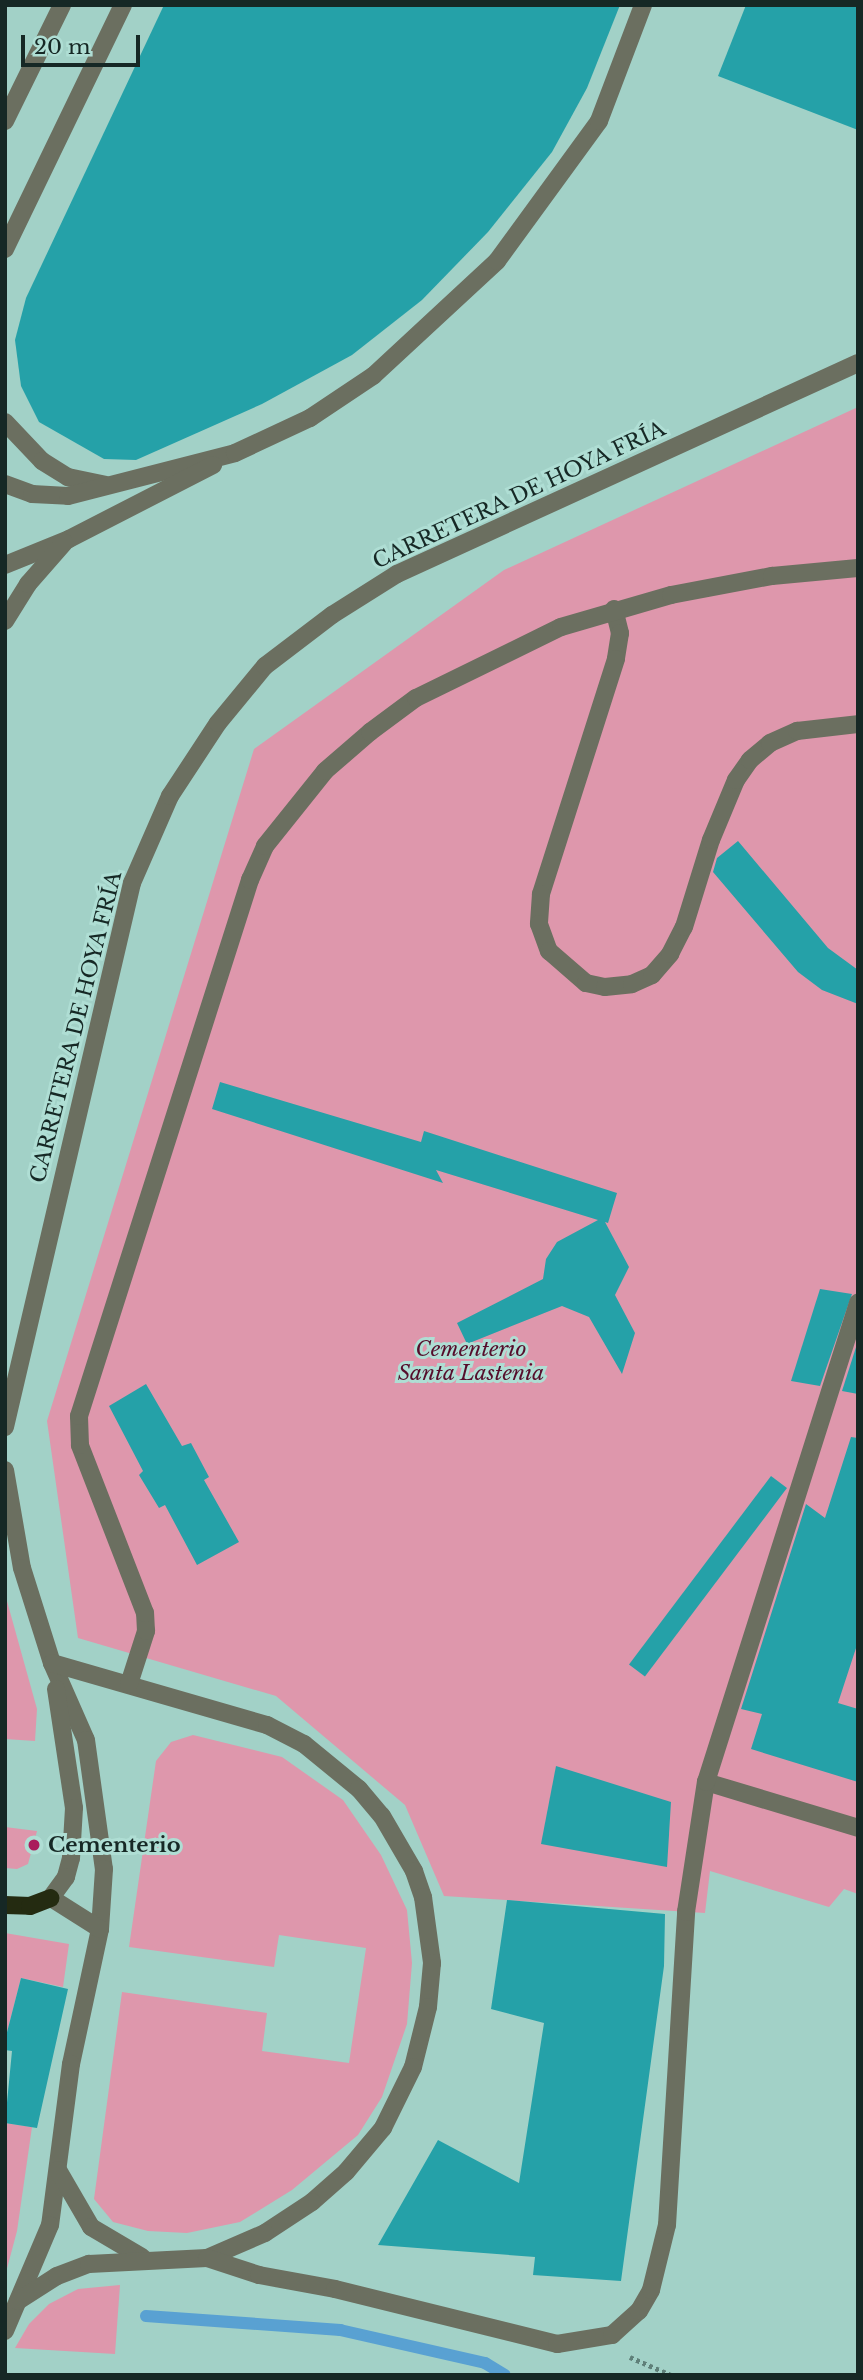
<!DOCTYPE html>
<html>
<head>
<meta charset="utf-8">
<style>
  body { margin:0 }
  #map { position:relative; width:863px; height:2380px; overflow:hidden; background:#a2d1c7; font-family:"Libre Baskerville",serif }
  div>[style] { position:absolute }
  [style*='--x'] { left:calc(var(--x)*1px); top:calc(var(--y)*1px); width:calc(var(--w)*1px); rotate:calc(var(--a)*1deg) }
  .green>* { inset:0; background:#de97ac }
  .stream>* { height:12px; margin:-6px; padding:0 6px; transform-origin:6px; border-radius:6px; background:#59a1d2 }
  .building>* { inset:0; background:#25a1a8; transform-origin:0 0 }
  .path>* { height:4.5px; margin-top:-2.25px; transform-origin:0; background:repeating-linear-gradient(90deg,#5f8079 0 3.5px,transparent 0 7px) }
  .minor>* { height:18px; margin:-9px; padding:0 9px; transform-origin:9px; border-radius:9px; background:#6b6f60 }
  .major>* { height:18px; margin:-9px; padding:0 9px; transform-origin:9px; border-radius:9px; background:#242b11 }
  .dots>* { width:19px; height:19px; translate:-50% -50%; box-sizing:border-box; border:4px solid #afded4; border-radius:50% }
  span { translate:-50% -50%; white-space:nowrap; text-align:center; line-height:1.15; -webkit-text-stroke:6px #afded4; paint-order:stroke }
  .street-label { font-size:21px; color:#162825 }
  .park-label { font-size:21px; color:#550d2b; font-style:italic }
  .poi-label { font-size:21px; color:#162825; font-weight:700 }
  .left { translate:0 -50%; text-align:left }
  .frame { position:absolute; inset:0; border:7px solid #162825; pointer-events:none }
  .scale { position:absolute; left:21px; top:35px; width:119px; height:32px; box-sizing:border-box; border:4px solid #162825; border-top:0; padding-left:9px; font-size:21px; line-height:24px; white-space:nowrap; color:#162825; -webkit-text-stroke:5px #afded4; paint-order:stroke }
</style>
</head>
<body>
<div id="map">
  <div class="green">
    <div style="clip-path:polygon(858px 407px,858px 1894px,844px 1889px,829px 1907px,710px 1871px,705px 1913px,444px 1896px,405px 1805px,276px 1696px,78px 1638px,47px 1421px,254px 749px,504px 570px)"></div>
    <div style="clip-path:polygon(5px 1594px,37px 1709px,35px 1741px,5px 1739px)"></div>
    <div style="clip-path:polygon(193px 1735px,282px 1757px,343px 1800px,381px 1855px,407px 1910px,412px 1963px,407px 2024px,382px 2097px,358px 2135px,292px 2190px,240px 2222px,187px 2233px,148px 2231px,113px 2222px,94px 2199px,122px 1992px,267px 2013px,262px 2051px,349px 2063px,366px 1948px,279px 1935px,274px 1967px,129px 1947px,156px 1761px,171px 1742px)"></div>
    <div style="clip-path:polygon(5px 1827px,37px 1831px,28px 1864px,17px 1869px,5px 1868px)"></div>
    <div style="clip-path:polygon(5px 1933px,69px 1944px,63px 1987px,21px 1978px,5px 2040px)"></div>
    <div style="clip-path:polygon(5px 2123px,32px 2127px,17px 2231px,5px 2276px)"></div>
    <div style="clip-path:polygon(120px 2285px,115px 2354px,15px 2348px,29px 2324px,49px 2304px,78px 2289px)"></div>
  </div>
  <div class="stream">
    <div style="--x:146;--y:2316;--w:195;--a:4.1"></div>
    <div style="--x:340;--y:2330;--w:149;--a:12.8"></div>
    <div style="--x:485;--y:2363;--w:23;--a:31"></div>
  </div>
  <div class="building">
    <div style="clip-path:polygon(164px 5px,620px 5px,587px 88px,552px 152px,488px 232px,422px 300px,352px 355px,262px 404px,136px 460px,104px 459px,39px 422px,21px 386px,15px 340px,26px 298px)"></div>
    <div style="clip-path:polygon(746px 5px,858px 5px,858px 130px,718px 76px)"></div>
    <div style="clip-path:polygon(738px 841px,828px 948px,858px 970px,858px 1004px,822px 990px,798px 972px,713px 872px,717px 858px)"></div>
    <div style="clip-path:polygon(220px 1082px,421px 1142px,424px 1131px,617px 1193px,608px 1223px,605px 1222px,629px 1267px,615px 1295px,635px 1333px,622px 1374px,589px 1317px,562px 1306px,467px 1344px,457px 1323px,543px 1279px,546px 1259px,557px 1242px,598px 1220px,436px 1170px,443px 1183px,212px 1109px)"></div>
    <div style="clip-path:polygon(820px 1289px,852px 1294px,820px 1386px,791px 1381px)"></div>
    <div style="clip-path:polygon(858px 1341px,858px 1394px,842px 1391px)"></div>
    <div style="clip-path:polygon(146px 1384px,182px 1446px,191px 1443px,209px 1477px,204px 1480px,239px 1542px,197px 1565px,165px 1505px,159px 1508px,139px 1475px,143px 1471px,109px 1406px)"></div>
    <div style="clip-path:polygon(851px 1437px,858px 1438px,858px 1642px,838px 1703px,858px 1709px,858px 1782px,751px 1749px,762px 1714px,741px 1709px,806px 1504px,825px 1518px)"></div>
    <div style="left:771px;top:1476px;width:20px;height:236px;rotate:37deg"></div>
    <div style="clip-path:polygon(556px 1766px,671px 1802px,667px 1867px,541px 1844px)"></div>
    <div style="clip-path:polygon(507px 1900px,665px 1914px,664px 1966px,621px 2281px,533px 2275px,535px 2257px,378px 2245px,438px 2140px,519px 2183px,544px 2023px,491px 2009px)"></div>
    <div style="clip-path:polygon(21px 1978px,68px 1989px,37px 2128px,5px 2123px,12px 2051px,5px 2050px,5px 2040px)"></div>
  </div>
  <div class="path">
    <div style="--x:630;--y:2357;--w:45;--a:23.7"></div>
  </div>
  <div class="minor">
    <div style="--x:5;--y:121;--w:129;--a:-63.8"></div>
    <div style="--x:5;--y:249;--w:271;--a:-64.2"></div>
    <div style="--x:5;--y:422;--w:54;--a:46.5"></div>
    <div style="--x:42;--y:461;--w:31;--a:32"></div>
    <div style="--x:68;--y:477;--w:38;--a:12"></div>
    <div style="--x:5;--y:484;--w:29;--a:20"></div>
    <div style="--x:32;--y:494;--w:36;--a:3"></div>
    <div style="--x:68;--y:496;--w:172;--a:-14.4"></div>
    <div style="--x:235;--y:453;--w:83;--a:-25"></div>
    <div style="--x:310;--y:418;--w:76;--a:-33.7"></div>
    <div style="--x:373;--y:376;--w:169;--a:-42.8"></div>
    <div style="--x:497;--y:261;--w:173;--a:-53.9"></div>
    <div style="--x:599;--y:121;--w:124;--a:-69.2"></div>
    <div style="--x:5;--y:565;--w:69;--a:-22.1"></div>
    <div style="--x:69;--y:539;--w:162;--a:-27.2"></div>
    <div style="--x:614;--y:609;--w:25;--a:76"></div>
    <div style="--x:620;--y:633;--w:26;--a:99"></div>
    <div style="--x:616;--y:659;--w:247;--a:107.7"></div>
    <div style="--x:541;--y:894;--w:30;--a:94"></div>
    <div style="--x:539;--y:924;--w:29;--a:70"></div>
    <div style="--x:549;--y:951;--w:49;--a:40.9"></div>
    <div style="--x:586;--y:983;--w:19;--a:12"></div>
    <div style="--x:605;--y:987;--w:27;--a:-6"></div>
    <div style="--x:632;--y:984;--w:22;--a:-24"></div>
    <div style="--x:652;--y:975;--w:28;--a:-49"></div>
    <div style="--x:670;--y:954;--w:30;--a:-63"></div>
    <div style="--x:684;--y:927;--w:91;--a:-72.8"></div>
    <div style="--x:711;--y:840;--w:65;--a:-67.4"></div>
    <div style="--x:736;--y:780;--w:24;--a:-55"></div>
    <div style="--x:750;--y:760;--w:26;--a:-40"></div>
    <div style="--x:770;--y:743;--w:30;--a:-24"></div>
    <div style="--x:797;--y:731;--w:61;--a:-6.5"></div>
    <div style="--x:5;--y:621;--w:44;--a:-58.1"></div>
    <div style="--x:28;--y:584;--w:55;--a:-48.7"></div>
    <div style="--x:5;--y:1427;--w:559;--a:-76.86"></div>
    <div style="--x:132;--y:883;--w:95;--a:-66.4"></div>
    <div style="--x:170;--y:796;--w:87;--a:-56.7"></div>
    <div style="--x:218;--y:723;--w:74;--a:-50.5"></div>
    <div style="--x:265;--y:666;--w:84;--a:-37.3"></div>
    <div style="--x:332;--y:615;--w:77;--a:-32.2"></div>
    <div style="--x:397;--y:574;--w:507;--a:-24.59"></div>
    <div style="--x:5;--y:1470;--w:99;--a:80.2"></div>
    <div style="--x:22;--y:1568;--w:100;--a:72.5"></div>
    <div style="--x:52;--y:1663;--w:84;--a:66.2"></div>
    <div style="--x:86;--y:1740;--w:130;--a:82.1"></div>
    <div style="--x:104;--y:1869;--w:60;--a:93.8"></div>
    <div style="--x:100;--y:1929;--w:138;--a:102.1"></div>
    <div style="--x:71;--y:2064;--w:162;--a:97.4"></div>
    <div style="--x:50;--y:2225;--w:115;--a:113"></div>
    <div style="--x:52;--y:1663;--w:224;--a:16.1"></div>
    <div style="--x:267;--y:1725;--w:42;--a:27.2"></div>
    <div style="--x:304;--y:1744;--w:71;--a:39.3"></div>
    <div style="--x:359;--y:1789;--w:35;--a:50"></div>
    <div style="--x:382;--y:1816;--w:64;--a:59.8"></div>
    <div style="--x:414;--y:1871;--w:28;--a:71"></div>
    <div style="--x:423;--y:1897;--w:67;--a:82.2"></div>
    <div style="--x:432;--y:1963;--w:44;--a:95.2"></div>
    <div style="--x:428;--y:2007;--w:62;--a:104"></div>
    <div style="--x:413;--y:2067;--w:68;--a:116.2"></div>
    <div style="--x:383;--y:2128;--w:57;--a:130.1"></div>
    <div style="--x:346;--y:2172;--w:45;--a:138.6"></div>
    <div style="--x:312;--y:2202;--w:56;--a:146.6"></div>
    <div style="--x:265;--y:2233;--w:63;--a:156.7"></div>
    <div style="--x:129;--y:1684;--w:56;--a:-72.2"></div>
    <div style="--x:146;--y:1631;--w:18;--a:-93"></div>
    <div style="--x:145;--y:1613;--w:180;--a:-111.2"></div>
    <div style="--x:80;--y:1445;--w:29;--a:-92"></div>
    <div style="--x:79;--y:1416;--w:563;--a:-72.31"></div>
    <div style="--x:250;--y:880;--w:37;--a:-66"></div>
    <div style="--x:265;--y:846;--w:96;--a:-51.3"></div>
    <div style="--x:325;--y:771;--w:60;--a:-40.9"></div>
    <div style="--x:370;--y:732;--w:57;--a:-36.5"></div>
    <div style="--x:416;--y:698;--w:161;--a:-26.1"></div>
    <div style="--x:561;--y:627;--w:115;--a:-16.2"></div>
    <div style="--x:671;--y:595;--w:103;--a:-10.7"></div>
    <div style="--x:772;--y:576;--w:86;--a:-5.3"></div>
    <div style="--x:56;--y:1689;--w:120;--a:81.4"></div>
    <div style="--x:74;--y:1808;--w:50;--a:93.4"></div>
    <div style="--x:71;--y:1858;--w:20;--a:105"></div>
    <div style="--x:66;--y:1877;--w:26;--a:126"></div>
    <div style="--x:51;--y:1898;--w:58;--a:32.3"></div>
    <div style="--x:706;--y:1782;--w:159;--a:16.8"></div>
    <div style="--x:58;--y:2170;--w:66;--a:59.9"></div>
    <div style="--x:91;--y:2227;--w:59;--a:30.5"></div>
    <div style="--x:18;--y:2301;--w:46;--a:-32.7"></div>
    <div style="--x:57;--y:2276;--w:34;--a:-21"></div>
    <div style="--x:89;--y:2264;--w:118;--a:-2.9"></div>
    <div style="--x:207;--y:2258;--w:55;--a:18.1"></div>
    <div style="--x:259;--y:2275;--w:77;--a:10.4"></div>
    <div style="--x:335;--y:2289;--w:229;--a:13.9"></div>
    <div style="--x:557;--y:2344;--w:56;--a:-9.3"></div>
    <div style="--x:612;--y:2335;--w:36;--a:-42"></div>
    <div style="--x:639;--y:2311;--w:24;--a:-60"></div>
    <div style="--x:651;--y:2290;--w:67;--a:-76.2"></div>
    <div style="--x:667;--y:2225;--w:314;--a:-86.5"></div>
    <div style="--x:686;--y:1912;--w:132;--a:-81.3"></div>
    <div style="--x:706;--y:1782;--w:503;--a:-72.39"></div>
  </div>
  <div class="major">
    <div style="--x:5;--y:1905;--w:25;--a:2"></div>
    <div style="--x:30;--y:1906;--w:22;--a:-21"></div>
  </div>
  <div class="dots">
    <div style="left:34px;top:1845px;background:#aa1c5b"></div>
  </div>
  <div class="street-label">
    <span style="left:519px;top:495px;rotate:-25deg">CARRETERA DE HOYA FRÍA</span>
    <span style="left:76px;top:1027px;rotate:-76deg">CARRETERA DE HOYA FRÍA</span>
  </div>
  <div class="park-label">
    <span style="left:471px;top:1361px">Cementerio<br>Santa Lastenia</span>
  </div>
  <div class="poi-label">
    <span class="left" style="left:48px;top:1845px">Cementerio</span>
  </div>
  <div class="frame"></div>
  <div class="scale">20 m</div>
</div>
</body>
</html>
